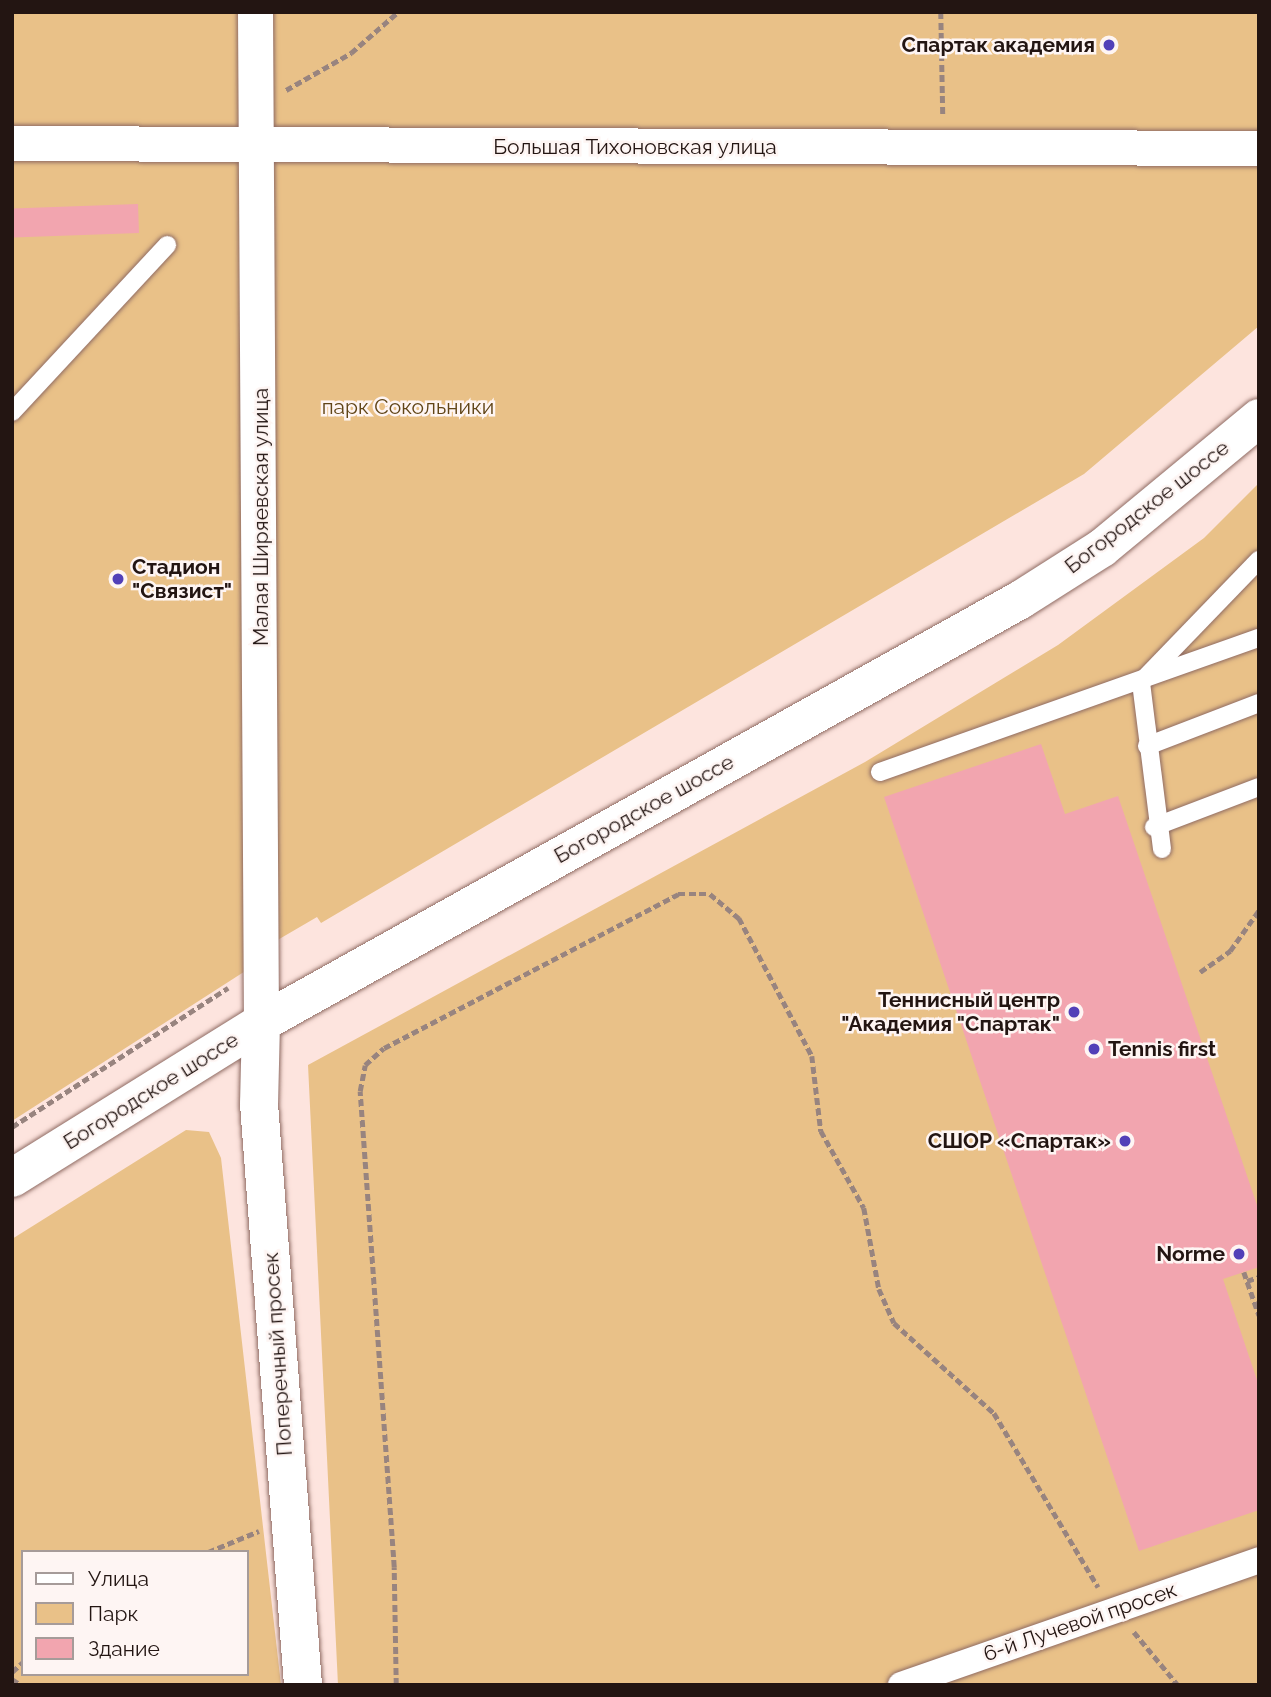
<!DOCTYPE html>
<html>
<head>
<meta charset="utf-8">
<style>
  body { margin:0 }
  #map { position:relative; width:1271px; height:1697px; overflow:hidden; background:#fde4de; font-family:Raleway,sans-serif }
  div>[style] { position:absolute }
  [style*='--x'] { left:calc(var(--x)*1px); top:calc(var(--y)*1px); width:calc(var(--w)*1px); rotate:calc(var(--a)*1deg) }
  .green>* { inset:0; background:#e9c188 }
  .building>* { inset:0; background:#f2a5af; transform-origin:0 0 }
  .path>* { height:4.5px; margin-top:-2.25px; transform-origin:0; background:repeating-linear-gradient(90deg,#98847f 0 7px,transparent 0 10.5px) }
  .roads { filter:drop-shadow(0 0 2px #8f6b63) drop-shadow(0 0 2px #8f6b63) }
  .service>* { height:18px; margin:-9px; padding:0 9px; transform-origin:9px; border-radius:9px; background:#fff }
  .pedestrian>* { height:26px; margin:-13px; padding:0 13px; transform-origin:13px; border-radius:13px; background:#fff }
  .minor>* { height:35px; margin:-17.5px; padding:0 17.5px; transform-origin:17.5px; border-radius:17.5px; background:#fff }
  .tertiary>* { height:38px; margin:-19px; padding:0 19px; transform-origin:19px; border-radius:19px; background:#fff }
  .secondary>* { height:38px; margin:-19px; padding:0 19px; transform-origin:19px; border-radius:19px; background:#fff }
  .dots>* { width:19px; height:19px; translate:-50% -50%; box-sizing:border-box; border:4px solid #fef5f3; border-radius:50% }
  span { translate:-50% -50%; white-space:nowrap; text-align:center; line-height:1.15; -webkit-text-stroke:5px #fef5f3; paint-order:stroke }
  .poi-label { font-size:21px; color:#231512; font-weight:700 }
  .right { translate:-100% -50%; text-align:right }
  .left { translate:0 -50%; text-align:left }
  .street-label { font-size:21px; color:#231512 }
  .park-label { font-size:21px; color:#614517 }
  .frame { position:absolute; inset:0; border:14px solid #231512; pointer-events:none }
  .legend { position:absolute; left:21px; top:1550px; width:228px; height:126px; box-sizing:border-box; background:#fef5f3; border:2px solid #a69b99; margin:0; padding:9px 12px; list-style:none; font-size:21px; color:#231512 }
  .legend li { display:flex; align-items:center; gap:14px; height:35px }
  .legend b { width:35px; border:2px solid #a69b99 }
</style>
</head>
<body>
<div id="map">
  <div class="green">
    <div style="clip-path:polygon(12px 12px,1259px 12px,1259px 326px,1084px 474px,321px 923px,317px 917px,250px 956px,250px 968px,12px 1121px)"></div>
    <div style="clip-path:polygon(1259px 483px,1259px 1685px,338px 1685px,308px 1065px,865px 762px,1058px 645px,1204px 538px)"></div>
    <div style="clip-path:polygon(evenodd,186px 1130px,209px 1132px,221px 1158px,281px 1685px,12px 1685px,12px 1239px,186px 1130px,23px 1552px,247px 1552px,247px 1674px,23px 1674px,23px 1552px)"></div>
  </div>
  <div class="building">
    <div style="left:138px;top:204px;width:29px;height:126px;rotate:88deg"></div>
    <div style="clip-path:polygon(1041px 744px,1065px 814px,1118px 796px,1259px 1211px,1259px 1267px,1223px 1279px,1259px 1386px,1259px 1510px,1139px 1551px,884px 797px)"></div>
  </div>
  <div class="path">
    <div style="--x:941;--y:12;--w:103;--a:88.9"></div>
    <div style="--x:286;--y:90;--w:75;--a:-29.6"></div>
    <div style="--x:351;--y:53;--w:62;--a:-41.1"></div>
    <div style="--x:1200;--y:972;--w:37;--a:-35"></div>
    <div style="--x:1230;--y:951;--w:50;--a:-54.7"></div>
    <div style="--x:12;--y:1127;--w:257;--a:-32.8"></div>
    <div style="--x:1244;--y:1272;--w:46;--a:70.8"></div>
    <div style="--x:1247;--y:1281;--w:13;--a:-18"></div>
    <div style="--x:208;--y:1552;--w:55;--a:-22.4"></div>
    <div style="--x:1134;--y:1632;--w:69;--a:50.3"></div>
    <div style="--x:12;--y:1672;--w:15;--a:-42"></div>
    <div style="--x:12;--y:1679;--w:11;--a:34"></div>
    <div style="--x:396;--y:1685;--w:118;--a:-91"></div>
    <div style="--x:394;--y:1567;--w:477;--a:-94.1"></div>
    <div style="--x:360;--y:1091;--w:26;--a:-79"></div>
    <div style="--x:365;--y:1065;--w:25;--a:-42"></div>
    <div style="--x:384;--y:1048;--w:332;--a:-27.6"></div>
    <div style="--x:678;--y:894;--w:32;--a:0"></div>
    <div style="--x:710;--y:894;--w:38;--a:40"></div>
    <div style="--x:739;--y:918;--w:156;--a:62.1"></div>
    <div style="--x:812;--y:1056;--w:76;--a:83.2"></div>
    <div style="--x:821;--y:1131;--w:88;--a:60.8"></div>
    <div style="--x:864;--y:1208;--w:82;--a:79.5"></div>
    <div style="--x:879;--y:1289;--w:37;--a:66"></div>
    <div style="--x:894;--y:1323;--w:135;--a:42"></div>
    <div style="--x:994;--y:1413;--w:203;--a:59.1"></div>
  </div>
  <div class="roads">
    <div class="service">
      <div style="--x:12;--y:412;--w:228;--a:-47.1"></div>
      <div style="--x:1147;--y:746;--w:120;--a:-21"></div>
      <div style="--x:880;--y:772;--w:402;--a:-19.5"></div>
      <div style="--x:1154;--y:827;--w:112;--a:-20.9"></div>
      <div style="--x:1162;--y:849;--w:168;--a:-97.2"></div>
      <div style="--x:1141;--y:682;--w:170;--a:-46"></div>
    </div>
    <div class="pedestrian">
      <div style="--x:901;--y:1685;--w:379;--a:-19.2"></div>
    </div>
    <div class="minor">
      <div style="--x:255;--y:12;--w:1011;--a:89.66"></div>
      <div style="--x:12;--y:143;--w:1247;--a:0.23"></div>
    </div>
    <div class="tertiary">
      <div style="--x:261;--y:1023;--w:81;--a:91.4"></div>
      <div style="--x:259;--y:1104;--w:583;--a:85.67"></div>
    </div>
    <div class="secondary">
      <div style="--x:12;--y:1178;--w:293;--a:-31.9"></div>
      <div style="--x:261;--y:1023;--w:869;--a:-29.13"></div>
      <div style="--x:1020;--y:600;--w:97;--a:-32.4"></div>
      <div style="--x:1102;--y:548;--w:204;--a:-39.6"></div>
    </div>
  </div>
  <div class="dots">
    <div style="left:1109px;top:45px;background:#5240b8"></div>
    <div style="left:118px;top:579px;background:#5240b8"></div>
    <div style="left:1074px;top:1012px;background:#5240b8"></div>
    <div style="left:1094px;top:1049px;background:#5240b8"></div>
    <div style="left:1125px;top:1141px;background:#5240b8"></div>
    <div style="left:1239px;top:1254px;background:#5240b8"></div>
  </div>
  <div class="poi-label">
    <span class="right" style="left:1095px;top:45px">Спартак академия</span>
    <span class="left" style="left:132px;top:579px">Стадион<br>"Связист"</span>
    <span class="right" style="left:1060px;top:1012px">Теннисный центр<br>"Академия "Спартак"</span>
    <span class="left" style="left:1108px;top:1049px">Tennis first</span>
    <span class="right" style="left:1111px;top:1141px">СШОР «Спартак»</span>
    <span class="right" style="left:1225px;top:1254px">Norme</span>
  </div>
  <div class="street-label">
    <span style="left:635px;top:147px">Большая Тихоновская улица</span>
    <span style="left:1147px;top:507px;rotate:-38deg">Богородское шоссе</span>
    <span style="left:261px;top:517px;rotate:-90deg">Малая Ширяевская улица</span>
    <span style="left:644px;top:809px;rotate:-29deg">Богородское шоссе</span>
    <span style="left:151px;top:1091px;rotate:-32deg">Богородское шоссе</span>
    <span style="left:278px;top:1354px;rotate:-94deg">Поперечный просек</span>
    <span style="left:1080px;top:1622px;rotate:-19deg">6-й Лучевой просек</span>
  </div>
  <div class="park-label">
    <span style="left:408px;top:407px">парк Сокольники</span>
  </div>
  <div class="frame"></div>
  <ul class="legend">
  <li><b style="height:9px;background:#fff"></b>Улица</li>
  <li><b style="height:19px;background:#e9c188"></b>Парк</li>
  <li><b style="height:19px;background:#f2a5af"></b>Здание</li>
  </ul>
</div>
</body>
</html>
